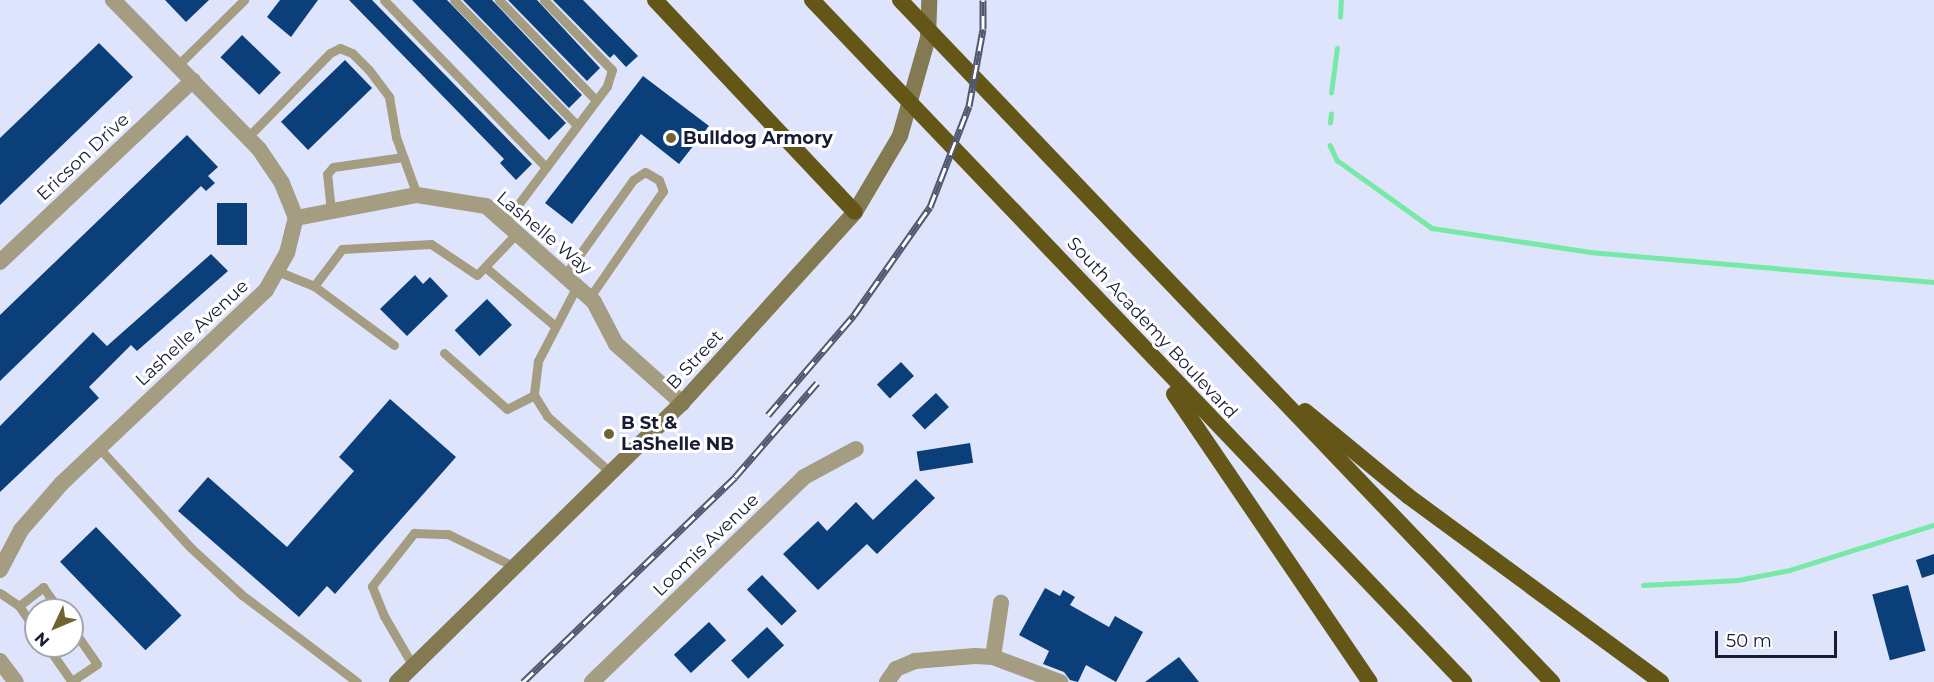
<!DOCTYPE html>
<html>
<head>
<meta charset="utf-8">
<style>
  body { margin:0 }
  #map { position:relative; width:1934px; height:682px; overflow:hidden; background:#dfe4fd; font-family:Montserrat,sans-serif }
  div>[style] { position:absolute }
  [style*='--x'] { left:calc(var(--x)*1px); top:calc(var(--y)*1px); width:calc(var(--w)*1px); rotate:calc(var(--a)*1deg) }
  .stream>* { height:4.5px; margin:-2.25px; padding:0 2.25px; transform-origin:2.25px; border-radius:2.25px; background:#77e9a6 }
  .building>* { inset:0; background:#0b3f7a; transform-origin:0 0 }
  .service>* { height:9px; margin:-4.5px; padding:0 4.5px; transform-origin:4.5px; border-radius:4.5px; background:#a49d82 }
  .minor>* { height:16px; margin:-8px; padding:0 8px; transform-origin:8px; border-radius:8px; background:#a49d82 }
  .secondary>* { height:16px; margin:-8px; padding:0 8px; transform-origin:8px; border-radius:8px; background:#847a51 }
  .trunk>* { height:16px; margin:-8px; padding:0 8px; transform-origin:8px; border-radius:8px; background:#645616 }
  .rail>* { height:7px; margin-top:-3.5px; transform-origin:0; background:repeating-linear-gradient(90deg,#fff 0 14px,#54586f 0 28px); box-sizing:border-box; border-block:2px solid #54586f }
  .dots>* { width:16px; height:16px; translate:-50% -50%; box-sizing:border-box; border:3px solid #fff; border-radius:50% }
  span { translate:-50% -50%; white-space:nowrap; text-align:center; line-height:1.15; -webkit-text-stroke:6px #fff; paint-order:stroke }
  .poi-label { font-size:18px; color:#191c33; font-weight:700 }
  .left { translate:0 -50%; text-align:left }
  .street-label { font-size:18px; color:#191c33 }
  .north { position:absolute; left:24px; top:598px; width:60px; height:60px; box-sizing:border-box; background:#fff; border:2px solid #a3a4ad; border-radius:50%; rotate:226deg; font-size:16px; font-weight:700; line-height:24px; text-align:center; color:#191c33 }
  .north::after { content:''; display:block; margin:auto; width:21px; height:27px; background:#706431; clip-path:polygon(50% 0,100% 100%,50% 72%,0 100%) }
  .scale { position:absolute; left:1715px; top:631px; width:122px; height:27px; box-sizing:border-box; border:3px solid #191c33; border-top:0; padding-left:8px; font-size:18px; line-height:21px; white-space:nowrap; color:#191c33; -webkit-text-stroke:4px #fff; paint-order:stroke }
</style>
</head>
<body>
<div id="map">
  <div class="stream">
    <div style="--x:1340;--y:17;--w:17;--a:-87"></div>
    <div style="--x:1331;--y:93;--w:45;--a:-82.4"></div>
    <div style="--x:1330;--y:123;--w:9;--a:-84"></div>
    <div style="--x:1330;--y:145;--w:17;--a:65"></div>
    <div style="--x:1337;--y:160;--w:117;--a:35.6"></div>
    <div style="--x:1432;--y:228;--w:160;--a:8.6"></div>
    <div style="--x:1590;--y:252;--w:345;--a:5"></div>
    <div style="--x:1643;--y:585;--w:95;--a:-3"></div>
    <div style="--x:1738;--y:580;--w:53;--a:-10.9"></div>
    <div style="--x:1790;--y:570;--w:151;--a:-17.4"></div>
  </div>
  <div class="building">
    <div style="clip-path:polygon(165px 0,209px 0,186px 22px)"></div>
    <div style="clip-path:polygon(280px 0,318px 0,291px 37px,267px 17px)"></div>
    <div style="clip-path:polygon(349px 0,372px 0,532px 164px,516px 180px,500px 163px,504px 159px)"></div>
    <div style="clip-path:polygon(412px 0,447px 0,566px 123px,549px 140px)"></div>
    <div style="clip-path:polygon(463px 0,492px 0,582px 95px,569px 108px)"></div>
    <div style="clip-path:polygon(508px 0,537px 0,600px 68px,587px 81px)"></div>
    <div style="clip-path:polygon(553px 0,583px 0,638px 56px,626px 67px,614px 54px,610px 58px)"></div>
    <div style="left:242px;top:35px;width:54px;height:31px;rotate:44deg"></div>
    <div style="clip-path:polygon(99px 43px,133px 77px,0 205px,0 138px)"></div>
    <div style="left:345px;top:60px;width:39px;height:89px;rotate:46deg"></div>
    <div style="clip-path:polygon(643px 76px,709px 126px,679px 164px,641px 134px,572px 224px,545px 203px)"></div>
    <div style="clip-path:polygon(187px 135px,218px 167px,208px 176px,215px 183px,206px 191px,201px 186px,0 381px,0 315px)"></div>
    <div style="left:217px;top:203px;width:30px;height:42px"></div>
    <div style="clip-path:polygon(211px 254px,228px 271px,137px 351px,131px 345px,89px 387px,99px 398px,0 492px,0 426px,93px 332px,107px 346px)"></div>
    <div style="clip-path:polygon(415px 275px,423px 284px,430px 277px,448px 296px,407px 336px,380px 309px)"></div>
    <div style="left:487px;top:299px;width:36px;height:45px;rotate:46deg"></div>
    <div style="left:901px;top:362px;width:19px;height:33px;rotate:47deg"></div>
    <div style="left:936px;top:393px;width:19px;height:33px;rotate:47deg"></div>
    <div style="clip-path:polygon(390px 399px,456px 457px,335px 594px,327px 586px,299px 617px,178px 511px,208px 477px,287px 547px,354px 471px,339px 457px)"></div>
    <div style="left:970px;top:443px;width:20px;height:54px;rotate:81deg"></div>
    <div style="clip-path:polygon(916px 479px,935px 498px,877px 554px,867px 544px,818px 590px,783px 554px,818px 521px,827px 531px,856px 502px,873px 520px)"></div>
    <div style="left:96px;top:527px;width:123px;height:50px;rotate:46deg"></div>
    <div style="clip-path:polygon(1934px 554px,1934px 574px,1922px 578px,1916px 560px)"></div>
    <div style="left:762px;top:575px;width:50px;height:21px;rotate:46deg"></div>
    <div style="left:1908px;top:585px;width:68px;height:37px;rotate:75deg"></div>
    <div style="clip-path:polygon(1045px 588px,1060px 596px,1063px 590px,1075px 597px,1070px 605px,1109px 627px,1115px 616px,1143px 632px,1116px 682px,1086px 665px,1078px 682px,1070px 680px,1064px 672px,1043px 664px,1049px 651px,1019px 635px)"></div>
    <div style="left:709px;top:622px;width:25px;height:48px;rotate:47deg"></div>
    <div style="left:767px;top:627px;width:25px;height:49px;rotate:47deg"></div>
    <div style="clip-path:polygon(1179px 657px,1199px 682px,1145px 682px)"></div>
  </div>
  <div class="service">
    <div style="--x:384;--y:0;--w:233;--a:45.9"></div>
    <div style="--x:454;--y:0;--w:175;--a:45.5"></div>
    <div style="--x:499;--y:0;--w:139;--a:45.9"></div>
    <div style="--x:178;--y:65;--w:93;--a:-44.6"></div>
    <div style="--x:248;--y:137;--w:117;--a:-45.7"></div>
    <div style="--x:330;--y:53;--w:11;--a:-27"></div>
    <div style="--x:340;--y:48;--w:13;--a:23"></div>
    <div style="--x:352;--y:53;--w:24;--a:45"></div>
    <div style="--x:369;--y:70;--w:34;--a:53"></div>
    <div style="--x:389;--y:97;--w:41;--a:80.1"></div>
    <div style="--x:396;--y:137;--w:62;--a:70.1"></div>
    <div style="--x:331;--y:211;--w:37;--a:-96"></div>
    <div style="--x:327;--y:174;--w:9;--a:-49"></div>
    <div style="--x:333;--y:167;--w:71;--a:-8.1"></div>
    <div style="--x:505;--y:222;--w:170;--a:-53.1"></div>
    <div style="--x:607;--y:86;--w:17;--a:-73"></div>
    <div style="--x:612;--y:70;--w:98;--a:-134.2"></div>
    <div style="--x:485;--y:267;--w:92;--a:40.1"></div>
    <div style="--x:277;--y:271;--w:40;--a:22"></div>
    <div style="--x:565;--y:275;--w:117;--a:-54.4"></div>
    <div style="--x:633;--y:180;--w:14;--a:-34"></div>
    <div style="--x:645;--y:172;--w:16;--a:30"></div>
    <div style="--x:659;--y:180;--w:12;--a:70"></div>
    <div style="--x:663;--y:191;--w:129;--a:124.6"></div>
    <div style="--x:577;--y:286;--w:85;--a:117.5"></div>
    <div style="--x:538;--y:361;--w:34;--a:97"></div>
    <div style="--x:534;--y:395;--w:25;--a:58"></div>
    <div style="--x:547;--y:416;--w:86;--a:41.7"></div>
    <div style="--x:394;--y:345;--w:99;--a:-143.6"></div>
    <div style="--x:314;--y:286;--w:46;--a:-52.9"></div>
    <div style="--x:342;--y:249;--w:89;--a:-3.2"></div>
    <div style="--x:431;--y:244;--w:55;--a:34"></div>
    <div style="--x:477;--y:275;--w:58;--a:-46.4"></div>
    <div style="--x:444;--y:353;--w:84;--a:41.6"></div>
    <div style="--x:507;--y:409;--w:30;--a:-27"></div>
    <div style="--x:99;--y:448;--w:134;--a:47.4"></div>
    <div style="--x:190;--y:547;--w:71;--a:42.7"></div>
    <div style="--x:242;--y:595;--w:144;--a:37.1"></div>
    <div style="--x:0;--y:593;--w:23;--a:34"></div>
    <div style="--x:19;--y:606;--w:29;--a:55"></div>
    <div style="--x:19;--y:606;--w:31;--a:-38"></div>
    <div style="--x:43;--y:587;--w:28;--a:55"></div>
    <div style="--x:47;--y:646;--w:44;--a:55.2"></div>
    <div style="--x:413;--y:666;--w:58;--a:-120.1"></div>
    <div style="--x:384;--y:616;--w:32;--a:-112"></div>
    <div style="--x:372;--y:586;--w:68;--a:-51.6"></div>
    <div style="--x:414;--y:533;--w:34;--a:2"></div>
    <div style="--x:448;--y:534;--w:75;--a:26.2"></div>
    <div style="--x:72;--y:681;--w:30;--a:-34"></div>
    <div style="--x:97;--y:664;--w:44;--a:-124.8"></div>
  </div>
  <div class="minor">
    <div style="--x:296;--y:218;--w:123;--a:-10.8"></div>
    <div style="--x:417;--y:195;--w:70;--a:9.1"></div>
    <div style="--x:486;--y:206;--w:144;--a:41.6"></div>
    <div style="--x:594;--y:302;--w:47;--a:62.4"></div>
    <div style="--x:616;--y:344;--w:89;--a:41.8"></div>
    <div style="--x:0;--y:262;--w:265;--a:-43.3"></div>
    <div style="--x:0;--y:570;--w:45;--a:-62.3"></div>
    <div style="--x:21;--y:530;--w:62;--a:-48.9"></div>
    <div style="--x:62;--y:483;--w:281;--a:-43.4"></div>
    <div style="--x:266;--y:290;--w:43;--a:-60.4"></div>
    <div style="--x:287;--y:253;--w:36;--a:-76"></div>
    <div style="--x:296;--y:218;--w:38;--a:-112"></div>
    <div style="--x:282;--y:183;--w:41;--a:-124.1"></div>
    <div style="--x:259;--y:149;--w:209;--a:-134.4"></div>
    <div style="--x:993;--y:657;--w:55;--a:-81.6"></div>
    <div style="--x:0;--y:661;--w:26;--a:53"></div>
    <div style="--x:592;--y:682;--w:295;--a:-44"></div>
    <div style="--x:804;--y:477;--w:59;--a:-28.3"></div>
    <div style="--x:887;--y:682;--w:16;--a:-55"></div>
    <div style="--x:896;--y:669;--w:21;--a:-23"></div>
    <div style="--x:915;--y:661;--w:60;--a:-4.8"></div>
    <div style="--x:975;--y:656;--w:18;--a:3"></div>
    <div style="--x:993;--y:657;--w:72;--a:20.5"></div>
  </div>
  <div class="secondary">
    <div style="--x:397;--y:682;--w:399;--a:-44.4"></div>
    <div style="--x:682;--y:403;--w:258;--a:-47.8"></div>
    <div style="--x:855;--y:212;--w:88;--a:-59.4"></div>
    <div style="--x:900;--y:136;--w:102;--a:-74.1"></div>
    <div style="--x:928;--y:38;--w:38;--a:-88"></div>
  </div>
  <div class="trunk">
    <div style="--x:655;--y:0;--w:291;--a:46.7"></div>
    <div style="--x:812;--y:0;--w:944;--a:46.29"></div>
    <div style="--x:900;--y:0;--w:944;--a:46.29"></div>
    <div style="--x:1174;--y:394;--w:348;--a:55.8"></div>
    <div style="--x:1305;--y:411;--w:134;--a:39.5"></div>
    <div style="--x:1408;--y:496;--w:314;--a:36.3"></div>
  </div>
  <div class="rail">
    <div style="--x:768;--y:415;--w:132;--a:-49.3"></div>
    <div style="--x:854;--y:315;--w:132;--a:-54.9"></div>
    <div style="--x:930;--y:207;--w:108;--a:-68.9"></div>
    <div style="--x:969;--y:106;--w:78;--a:-79.7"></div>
    <div style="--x:983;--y:29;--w:29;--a:-90"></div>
    <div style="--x:523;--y:682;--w:295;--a:-44"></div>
    <div style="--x:735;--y:477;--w:125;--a:-48.9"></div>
  </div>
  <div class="dots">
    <div style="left:671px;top:138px;background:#706431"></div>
    <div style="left:609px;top:434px;background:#706431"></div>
  </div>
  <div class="poi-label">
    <span class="left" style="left:683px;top:138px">Bulldog Armory</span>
    <span class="left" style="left:621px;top:434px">B St &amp;<br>LaShelle NB</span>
  </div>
  <div class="street-label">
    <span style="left:83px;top:157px;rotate:-43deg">Ericson Drive</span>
    <span style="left:544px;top:233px;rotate:40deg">Lashelle Way</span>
    <span style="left:1152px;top:328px;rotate:47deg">South Academy Boulevard</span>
    <span style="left:192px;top:333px;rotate:-43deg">Lashelle Avenue</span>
    <span style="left:695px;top:360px;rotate:-47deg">B Street</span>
    <span style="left:706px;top:545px;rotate:-44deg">Loomis Avenue</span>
  </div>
  <div class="north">N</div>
  <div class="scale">50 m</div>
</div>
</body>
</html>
